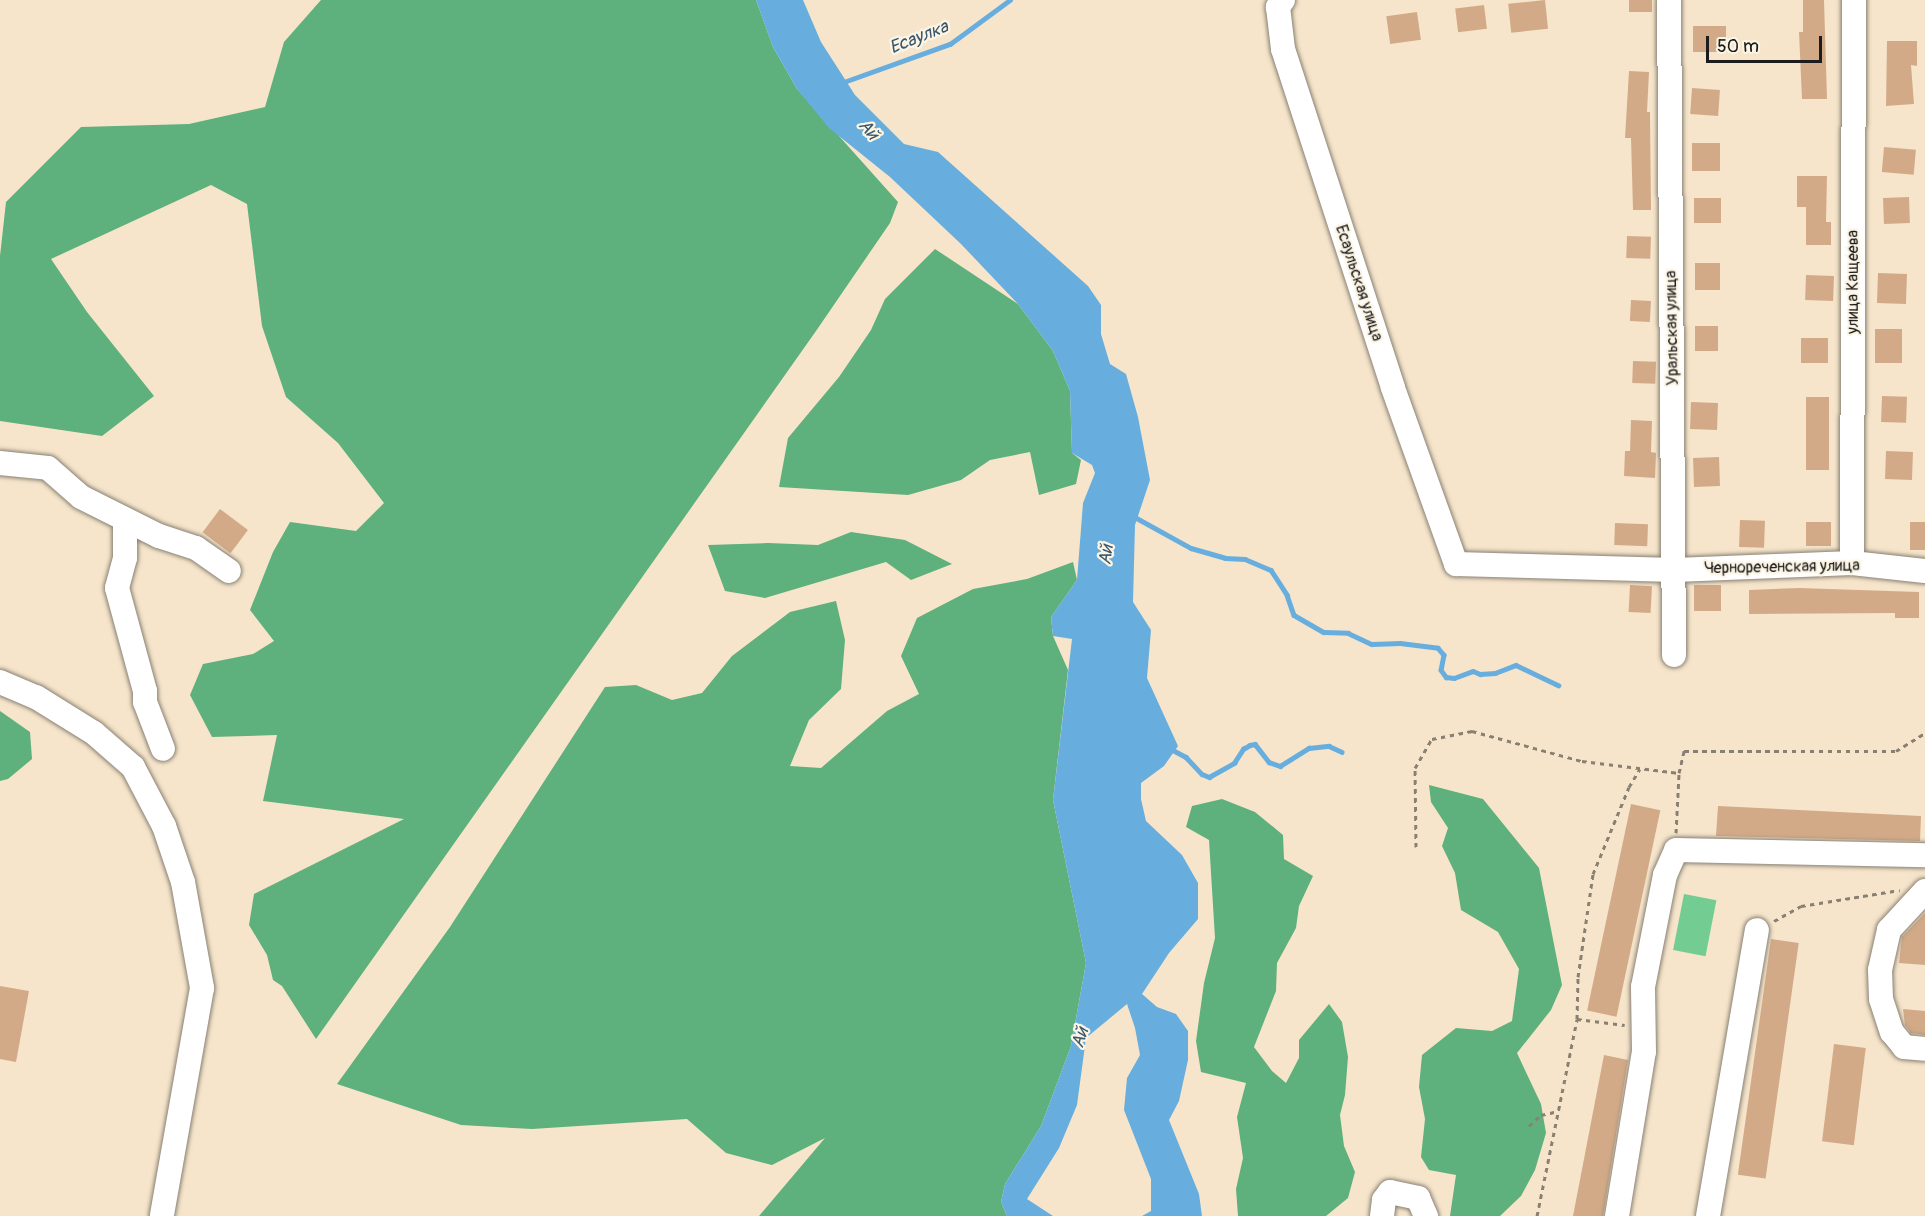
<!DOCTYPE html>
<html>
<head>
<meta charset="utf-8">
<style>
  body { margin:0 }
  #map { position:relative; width:1925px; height:1216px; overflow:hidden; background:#f6e5cb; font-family:Pangolin,sans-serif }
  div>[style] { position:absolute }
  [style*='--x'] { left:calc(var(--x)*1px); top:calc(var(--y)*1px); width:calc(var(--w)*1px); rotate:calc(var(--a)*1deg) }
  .green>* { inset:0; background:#73cc92; transform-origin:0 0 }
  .forest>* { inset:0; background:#5eb07c }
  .water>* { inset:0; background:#67aede }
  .stream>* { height:4.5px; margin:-2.25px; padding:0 2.25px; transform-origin:2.25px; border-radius:2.25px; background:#67aede }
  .building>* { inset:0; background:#d3aa88; transform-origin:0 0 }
  .path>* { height:3px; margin-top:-1.5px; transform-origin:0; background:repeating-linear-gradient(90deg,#898074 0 4.5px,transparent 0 9px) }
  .roads { filter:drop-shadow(0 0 2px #898074) drop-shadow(0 0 2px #898074) }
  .minor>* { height:24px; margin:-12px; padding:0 12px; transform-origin:12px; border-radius:12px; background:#fff }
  span { translate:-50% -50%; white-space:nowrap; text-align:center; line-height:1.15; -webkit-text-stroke:4.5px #fcf5e5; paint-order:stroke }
  .street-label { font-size:16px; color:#1c1c1c }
  .water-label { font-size:18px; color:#3a566a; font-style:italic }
  .scale { position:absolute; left:1706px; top:36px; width:116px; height:27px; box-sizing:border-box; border:3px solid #1c1c1c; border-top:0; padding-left:8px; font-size:18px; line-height:21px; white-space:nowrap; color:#1c1c1c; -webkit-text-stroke:4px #fcf5e5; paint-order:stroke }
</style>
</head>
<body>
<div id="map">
  <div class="green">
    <div style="left:1684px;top:894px;width:33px;height:57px;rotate:11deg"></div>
  </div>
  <div class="forest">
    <div style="clip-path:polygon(321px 0,756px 0,773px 47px,797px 89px,898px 202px,890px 223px,816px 331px,316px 1039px,282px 986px,273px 980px,267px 955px,249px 925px,254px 894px,404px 819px,263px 801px,277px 735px,212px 737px,190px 695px,203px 664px,253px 654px,274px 641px,250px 610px,273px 552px,290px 522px,356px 531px,384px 503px,338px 443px,286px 397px,262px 326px,247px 204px,211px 185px,51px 259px,87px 312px,154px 396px,102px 436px,0 421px,0 256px,6px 202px,81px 127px,189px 124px,265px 107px,284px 42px)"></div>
    <div style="clip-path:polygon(935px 249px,1018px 304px,1053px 351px,1070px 391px,1072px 453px,1081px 460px,1076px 484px,1039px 495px,1030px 452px,990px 460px,961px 480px,908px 495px,779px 487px,788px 438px,839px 377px,871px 330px,885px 299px)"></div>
    <div style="clip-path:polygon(851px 532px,905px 540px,952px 564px,911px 580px,886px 562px,765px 598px,725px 591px,708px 545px,768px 543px,818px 545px)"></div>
    <div style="clip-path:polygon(1073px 562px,1077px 580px,1051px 617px,1053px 636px,1068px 670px,1053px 800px,1086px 963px,1071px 1046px,1041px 1126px,1005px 1184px,1001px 1202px,1007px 1216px,759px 1216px,825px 1138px,772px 1165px,726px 1153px,687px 1119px,532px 1129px,461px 1125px,337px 1084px,450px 927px,605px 687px,636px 685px,672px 700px,702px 693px,732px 656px,790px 612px,836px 601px,845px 640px,841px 689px,809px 720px,790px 766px,821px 768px,887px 711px,919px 694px,901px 656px,917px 618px,973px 589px,1027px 579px)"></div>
    <div style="clip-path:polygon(0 711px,30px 732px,32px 759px,8px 779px,0 781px)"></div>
    <div style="clip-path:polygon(1429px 785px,1483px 799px,1539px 868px,1562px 985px,1551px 1010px,1517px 1053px,1541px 1104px,1546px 1133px,1535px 1170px,1521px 1196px,1500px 1216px,1450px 1216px,1456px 1175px,1429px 1170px,1421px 1157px,1425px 1119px,1419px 1087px,1422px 1055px,1456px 1028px,1492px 1031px,1512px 1021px,1519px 969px,1498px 932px,1461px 910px,1455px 873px,1442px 846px,1448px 828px,1431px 802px)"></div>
    <div style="clip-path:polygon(1222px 799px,1255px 812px,1283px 835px,1284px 859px,1313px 876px,1299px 906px,1296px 928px,1277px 963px,1276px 991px,1254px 1047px,1272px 1071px,1286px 1083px,1299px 1058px,1299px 1040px,1329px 1004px,1342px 1022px,1348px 1057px,1345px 1095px,1340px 1115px,1344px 1146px,1355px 1172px,1348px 1198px,1326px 1216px,1238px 1216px,1236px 1189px,1243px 1158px,1237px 1117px,1246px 1083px,1201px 1072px,1196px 1041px,1204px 983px,1215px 938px,1209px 840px,1186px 827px,1192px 806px)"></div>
  </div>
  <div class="water">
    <div style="clip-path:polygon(756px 0,803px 0,821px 42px,855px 95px,904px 144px,938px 152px,1088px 286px,1101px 305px,1101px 334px,1110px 364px,1126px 374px,1138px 417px,1150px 480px,1135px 525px,1133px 602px,1151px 630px,1147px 678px,1178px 746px,1164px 766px,1141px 783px,1141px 799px,1146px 821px,1182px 855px,1198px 883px,1198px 919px,1169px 953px,1142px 994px,1157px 1007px,1176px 1014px,1188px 1031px,1188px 1060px,1179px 1101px,1169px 1120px,1199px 1194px,1202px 1216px,1142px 1216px,1151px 1211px,1151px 1179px,1124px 1110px,1127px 1078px,1140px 1055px,1135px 1028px,1127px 1004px,1086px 1038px,1077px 1105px,1059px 1148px,1027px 1199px,1053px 1216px,1007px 1216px,1001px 1202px,1005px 1184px,1041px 1126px,1071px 1046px,1086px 963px,1053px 800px,1072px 639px,1053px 636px,1051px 617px,1077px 580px,1083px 503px,1095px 473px,1092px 465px,1072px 453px,1070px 391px,1053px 351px,1018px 304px,961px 244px,890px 177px,829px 128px,797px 89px,773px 47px)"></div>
  </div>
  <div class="stream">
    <div style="--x:841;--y:83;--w:116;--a:-19.7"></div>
    <div style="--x:950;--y:44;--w:74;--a:-36.3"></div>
    <div style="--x:1133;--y:516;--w:66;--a:28.9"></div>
    <div style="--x:1191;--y:548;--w:35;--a:16"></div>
    <div style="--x:1225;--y:558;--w:20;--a:3"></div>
    <div style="--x:1245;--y:559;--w:28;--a:23"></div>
    <div style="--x:1271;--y:570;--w:30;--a:57"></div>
    <div style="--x:1287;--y:595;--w:21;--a:71"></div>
    <div style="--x:1294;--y:615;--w:34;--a:30"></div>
    <div style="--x:1324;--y:632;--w:24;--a:2"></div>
    <div style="--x:1348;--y:633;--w:26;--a:25"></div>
    <div style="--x:1372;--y:644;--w:28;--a:-2"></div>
    <div style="--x:1400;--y:643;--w:38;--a:7"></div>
    <div style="--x:1438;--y:648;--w:9;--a:49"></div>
    <div style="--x:1444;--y:655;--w:15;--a:101"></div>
    <div style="--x:1441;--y:670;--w:9;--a:54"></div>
    <div style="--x:1446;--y:677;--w:8;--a:7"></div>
    <div style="--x:1454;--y:678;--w:20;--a:-20"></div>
    <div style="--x:1473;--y:671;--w:8;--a:23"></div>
    <div style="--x:1480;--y:674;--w:15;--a:-4"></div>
    <div style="--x:1495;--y:673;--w:22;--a:-21"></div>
    <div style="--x:1516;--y:665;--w:47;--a:25.5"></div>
    <div style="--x:1171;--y:749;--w:17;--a:28"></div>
    <div style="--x:1186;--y:757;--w:23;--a:47"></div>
    <div style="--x:1202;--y:774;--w:8;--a:23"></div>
    <div style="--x:1209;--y:777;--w:29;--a:-29"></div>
    <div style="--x:1234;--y:763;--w:17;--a:-57"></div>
    <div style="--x:1243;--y:749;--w:8;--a:-30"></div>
    <div style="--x:1250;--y:745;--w:5;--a:-11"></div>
    <div style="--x:1255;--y:744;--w:23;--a:52"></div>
    <div style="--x:1269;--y:762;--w:12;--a:20"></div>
    <div style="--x:1280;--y:766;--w:34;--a:-32"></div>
    <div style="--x:1309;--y:748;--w:20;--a:-6"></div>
    <div style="--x:1329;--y:746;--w:14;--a:25"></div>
  </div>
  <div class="building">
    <div style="left:1545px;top:0;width:29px;height:37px;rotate:84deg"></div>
    <div style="left:1629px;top:0;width:23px;height:12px"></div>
    <div style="clip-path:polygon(1803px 0,1824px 0,1827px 99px,1802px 99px,1799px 32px,1803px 32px)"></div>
    <div style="left:1484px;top:5px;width:24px;height:29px;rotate:83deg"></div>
    <div style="left:1417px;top:12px;width:28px;height:31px;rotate:82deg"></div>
    <div style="left:1693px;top:26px;width:33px;height:26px"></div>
    <div style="clip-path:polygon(1887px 41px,1917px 41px,1917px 66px,1911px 65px,1914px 104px,1886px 106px)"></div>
    <div style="clip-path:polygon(1629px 71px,1649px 72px,1647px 112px,1650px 112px,1651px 210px,1633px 210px,1631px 138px,1625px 138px)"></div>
    <div style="left:1692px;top:88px;width:28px;height:26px;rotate:4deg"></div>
    <div style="left:1720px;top:143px;width:28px;height:28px;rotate:90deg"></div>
    <div style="left:1884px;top:147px;width:32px;height:25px;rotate:5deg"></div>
    <div style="clip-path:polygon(1797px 176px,1827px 176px,1826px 222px,1831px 222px,1831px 245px,1806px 245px,1806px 207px,1797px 207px)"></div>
    <div style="left:1909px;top:197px;width:26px;height:26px;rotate:88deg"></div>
    <div style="left:1694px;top:198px;width:27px;height:25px"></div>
    <div style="left:1627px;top:236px;width:24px;height:22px;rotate:2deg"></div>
    <div style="left:1720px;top:263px;width:27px;height:25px;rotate:90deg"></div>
    <div style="left:1878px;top:273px;width:29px;height:30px;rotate:2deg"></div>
    <div style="left:1806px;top:275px;width:28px;height:25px;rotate:2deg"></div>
    <div style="left:1631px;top:300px;width:20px;height:21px;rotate:3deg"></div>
    <div style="left:1718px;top:326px;width:25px;height:23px;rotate:90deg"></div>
    <div style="left:1875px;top:329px;width:27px;height:34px"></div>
    <div style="left:1801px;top:338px;width:27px;height:25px"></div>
    <div style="left:1633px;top:361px;width:23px;height:22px;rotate:2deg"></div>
    <div style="left:1882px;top:396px;width:25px;height:26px;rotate:2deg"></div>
    <div style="left:1806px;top:397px;width:23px;height:73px"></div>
    <div style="left:1691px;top:402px;width:27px;height:27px;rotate:2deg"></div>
    <div style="clip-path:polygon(1631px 420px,1652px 421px,1651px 452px,1656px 453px,1655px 478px,1624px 476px,1625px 451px,1630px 451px)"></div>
    <div style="left:1886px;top:451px;width:27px;height:28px;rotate:2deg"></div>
    <div style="left:1719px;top:457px;width:29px;height:26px;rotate:88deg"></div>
    <div style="left:220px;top:509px;width:35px;height:29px;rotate:37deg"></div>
    <div style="left:1740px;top:520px;width:25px;height:27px;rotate:2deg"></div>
    <div style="left:1806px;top:522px;width:25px;height:24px"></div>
    <div style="left:1910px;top:522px;width:15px;height:28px"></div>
    <div style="left:1615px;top:523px;width:33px;height:22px;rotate:2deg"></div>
    <div style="left:1630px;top:585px;width:22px;height:27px;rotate:3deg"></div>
    <div style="left:1694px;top:585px;width:27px;height:26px"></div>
    <div style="clip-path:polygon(1799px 588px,1919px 592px,1919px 618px,1895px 618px,1895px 613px,1749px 614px,1749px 590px)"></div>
    <div style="left:1631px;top:804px;width:30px;height:211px;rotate:12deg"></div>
    <div style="clip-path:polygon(1718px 806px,1921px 816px,1920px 841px,1716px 836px)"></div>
    <div style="clip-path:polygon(1925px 913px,1925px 965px,1899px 963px,1902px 937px)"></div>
    <div style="left:1771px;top:939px;width:28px;height:238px;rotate:8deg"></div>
    <div style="clip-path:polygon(0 986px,29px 991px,16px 1062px,0 1059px)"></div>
    <div style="clip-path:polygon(1903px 1009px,1925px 1011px,1925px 1035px,1911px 1033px,1905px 1025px)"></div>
    <div style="left:1834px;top:1044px;width:32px;height:98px;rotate:7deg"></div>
    <div style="clip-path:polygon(1604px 1055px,1628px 1060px,1603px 1216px,1573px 1216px)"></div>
  </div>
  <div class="path">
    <div style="--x:1676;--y:833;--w:60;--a:-87.1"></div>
    <div style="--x:1679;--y:773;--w:23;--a:-77"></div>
    <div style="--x:1684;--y:751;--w:212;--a:0"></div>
    <div style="--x:1896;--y:751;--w:34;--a:-32"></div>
    <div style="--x:1416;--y:847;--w:79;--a:-90.7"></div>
    <div style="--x:1415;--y:768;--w:34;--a:-60"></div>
    <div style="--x:1432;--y:739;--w:41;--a:-11.3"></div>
    <div style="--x:1472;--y:731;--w:114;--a:15.3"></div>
    <div style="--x:1582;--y:761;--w:98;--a:7.1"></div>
    <div style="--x:1774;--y:921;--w:31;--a:-29"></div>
    <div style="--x:1801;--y:906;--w:100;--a:-9.2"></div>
    <div style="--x:1577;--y:1019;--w:42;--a:-88.6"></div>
    <div style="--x:1578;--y:977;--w:104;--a:-81.7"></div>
    <div style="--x:1593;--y:874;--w:94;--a:-67.5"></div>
    <div style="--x:1629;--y:787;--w:21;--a:-59"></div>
    <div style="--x:1529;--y:1126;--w:16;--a:-43"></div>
    <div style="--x:1541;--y:1115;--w:18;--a:-13"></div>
    <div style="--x:1537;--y:1216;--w:201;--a:-78.5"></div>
    <div style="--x:1577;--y:1019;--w:48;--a:7.1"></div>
  </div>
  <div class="roads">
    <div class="minor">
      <div style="--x:1283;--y:0;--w:9;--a:126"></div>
      <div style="--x:1278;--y:7;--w:42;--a:83.2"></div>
      <div style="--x:1283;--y:49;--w:356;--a:72"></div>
      <div style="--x:1393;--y:388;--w:187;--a:70.3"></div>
      <div style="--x:1456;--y:564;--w:219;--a:1.6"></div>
      <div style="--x:1675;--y:570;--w:177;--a:-2.3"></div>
      <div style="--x:1852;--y:563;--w:73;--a:6.3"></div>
      <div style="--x:1669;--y:0;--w:655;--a:89.56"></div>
      <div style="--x:0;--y:463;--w:48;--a:5.9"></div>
      <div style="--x:48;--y:468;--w:44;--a:41.3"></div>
      <div style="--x:81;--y:497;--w:87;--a:26.6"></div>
      <div style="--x:159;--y:536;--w:39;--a:18"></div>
      <div style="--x:196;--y:548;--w:40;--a:34.9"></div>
      <div style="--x:125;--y:520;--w:38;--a:90"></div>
      <div style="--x:125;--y:558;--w:31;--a:105"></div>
      <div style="--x:117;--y:588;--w:107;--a:74.8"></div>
      <div style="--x:145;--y:691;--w:11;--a:90"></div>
      <div style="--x:145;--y:702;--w:50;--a:69"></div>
      <div style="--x:1852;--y:563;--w:563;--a:-89.8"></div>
      <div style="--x:0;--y:682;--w:39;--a:23"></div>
      <div style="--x:36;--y:697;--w:68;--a:31.8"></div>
      <div style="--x:94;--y:733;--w:52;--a:41.1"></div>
      <div style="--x:133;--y:767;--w:67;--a:62.3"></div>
      <div style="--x:164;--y:826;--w:59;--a:71.3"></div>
      <div style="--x:183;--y:882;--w:108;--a:79.8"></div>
      <div style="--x:202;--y:988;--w:231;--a:100"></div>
      <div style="--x:1925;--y:891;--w:53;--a:132.7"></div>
      <div style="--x:1889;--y:930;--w:41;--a:102.7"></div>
      <div style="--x:1880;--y:970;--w:29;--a:88"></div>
      <div style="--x:1881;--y:999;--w:35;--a:72"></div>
      <div style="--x:1892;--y:1032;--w:19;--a:51"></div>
      <div style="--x:1904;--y:1047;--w:21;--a:5"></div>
      <div style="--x:1382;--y:1216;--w:16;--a:-83"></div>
      <div style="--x:1384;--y:1200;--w:10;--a:-53"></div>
      <div style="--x:1390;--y:1192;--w:29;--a:12"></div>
      <div style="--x:1418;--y:1198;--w:20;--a:66"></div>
      <div style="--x:1617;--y:1216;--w:166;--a:-80.7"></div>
      <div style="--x:1644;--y:1052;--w:65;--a:-90.9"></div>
      <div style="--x:1643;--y:987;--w:114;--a:-78.9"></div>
      <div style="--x:1665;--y:875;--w:27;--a:-66"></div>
      <div style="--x:1676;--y:850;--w:249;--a:1.2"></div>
      <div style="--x:1708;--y:1216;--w:290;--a:-80.3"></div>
    </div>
  </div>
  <div class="street-label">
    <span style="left:1853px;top:282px;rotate:-90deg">улица Кащеева</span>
    <span style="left:1359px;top:283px;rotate:72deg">Есаульская улица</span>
    <span style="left:1672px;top:328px;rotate:-91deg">Уральская улица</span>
    <span style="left:1782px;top:567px;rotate:-1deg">Чернореченская улица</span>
  </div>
  <div class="water-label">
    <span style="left:919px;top:38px;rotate:-22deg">Есаулка</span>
    <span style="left:868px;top:130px;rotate:49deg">Ай</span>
    <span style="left:1107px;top:555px;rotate:-84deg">Ай</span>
    <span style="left:1081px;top:1038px;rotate:-75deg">Ай</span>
  </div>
  <div class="scale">50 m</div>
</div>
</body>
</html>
